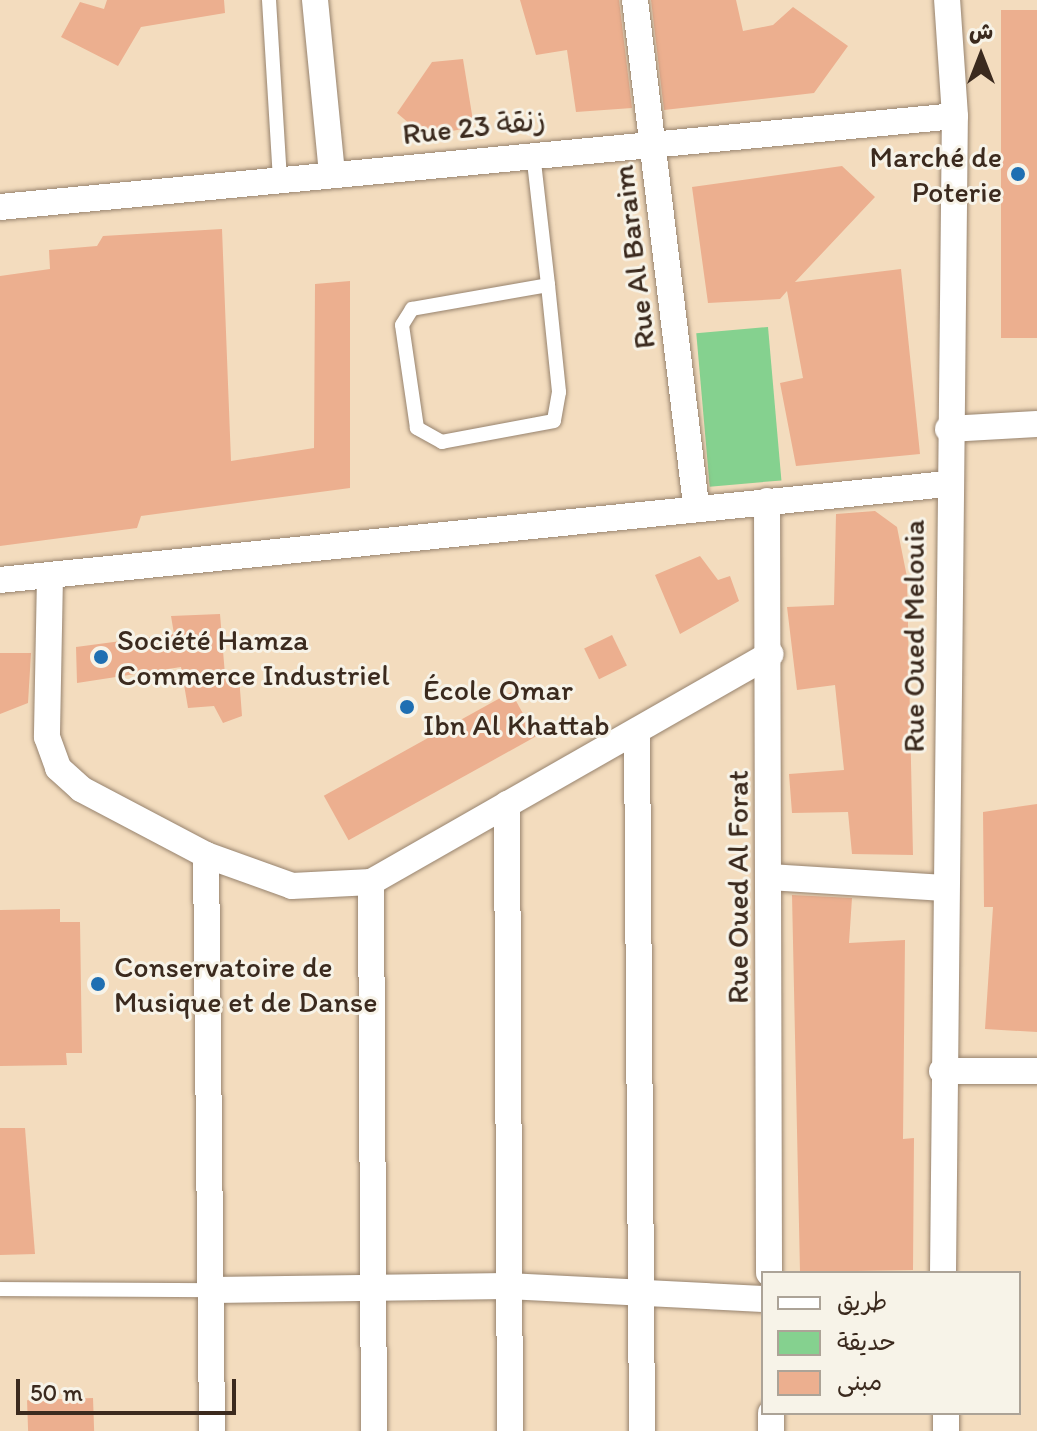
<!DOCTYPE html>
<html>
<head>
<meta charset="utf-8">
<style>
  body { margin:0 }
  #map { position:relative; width:1037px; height:1431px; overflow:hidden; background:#f3dcbe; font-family:Itim,"Playpen Sans Arabic",sans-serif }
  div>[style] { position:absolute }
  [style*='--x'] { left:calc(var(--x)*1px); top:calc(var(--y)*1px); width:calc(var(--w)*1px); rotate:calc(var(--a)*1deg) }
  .green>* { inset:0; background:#85d18f; transform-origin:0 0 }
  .building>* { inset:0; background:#ecaf8f; transform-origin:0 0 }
  .roads { filter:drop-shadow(0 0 2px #97836e) drop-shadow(0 0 2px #97836e) }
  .lane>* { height:14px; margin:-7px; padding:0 7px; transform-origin:7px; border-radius:7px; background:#fff }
  .street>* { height:26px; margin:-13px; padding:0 13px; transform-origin:13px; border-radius:13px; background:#fff }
  .dots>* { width:22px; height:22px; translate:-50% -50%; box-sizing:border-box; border:4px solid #f7f3e8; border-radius:50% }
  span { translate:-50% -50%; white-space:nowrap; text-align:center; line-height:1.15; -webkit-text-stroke:6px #f7f3e8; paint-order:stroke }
  .street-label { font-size:30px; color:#3b2a1e }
  .poi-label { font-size:30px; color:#3b2a1e }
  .right { translate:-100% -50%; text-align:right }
  .left { translate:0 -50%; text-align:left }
  .legend { position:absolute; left:761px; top:1271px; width:260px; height:144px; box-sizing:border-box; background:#f7f3e8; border:2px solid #aca397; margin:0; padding:10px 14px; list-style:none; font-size:24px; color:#3b2a1e }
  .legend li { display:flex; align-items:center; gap:16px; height:40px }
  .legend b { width:40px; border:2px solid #aca397 }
  .north { position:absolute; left:941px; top:16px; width:80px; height:80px; -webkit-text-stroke:6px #f7f3e8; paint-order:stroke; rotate:0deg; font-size:22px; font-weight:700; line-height:32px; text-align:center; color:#3b2a1e }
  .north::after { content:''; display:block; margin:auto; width:28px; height:36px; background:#3b2a1e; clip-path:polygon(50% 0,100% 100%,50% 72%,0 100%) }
  .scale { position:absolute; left:16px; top:1379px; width:220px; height:36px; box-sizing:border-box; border:4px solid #3b2a1e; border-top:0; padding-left:10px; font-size:24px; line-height:28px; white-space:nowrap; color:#3b2a1e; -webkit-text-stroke:6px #f7f3e8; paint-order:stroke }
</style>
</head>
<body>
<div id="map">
  <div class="green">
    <div style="left:768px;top:327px;width:154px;height:72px;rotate:85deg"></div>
  </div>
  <div class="building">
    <div style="clip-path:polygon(107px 0,224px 0,225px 13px,141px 27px,118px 66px,61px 37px,80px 2px,104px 9px)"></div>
    <div style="clip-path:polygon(520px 0,619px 0,632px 108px,576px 112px,567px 50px,536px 55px)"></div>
    <div style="clip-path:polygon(651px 0,736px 0,743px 31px,773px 25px,793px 7px,848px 46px,814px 93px,664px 110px)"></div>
    <div style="left:1001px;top:10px;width:36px;height:328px"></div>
    <div style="clip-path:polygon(463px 59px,474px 127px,424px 136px,397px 113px,432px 62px)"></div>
    <div style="clip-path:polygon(842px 166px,875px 197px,795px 282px,901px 269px,920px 454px,796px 466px,780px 383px,803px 378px,787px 291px,780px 299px,708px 303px,692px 187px)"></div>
    <div style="clip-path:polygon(222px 229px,231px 461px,314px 448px,315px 284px,350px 281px,350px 488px,141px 516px,137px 528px,0 546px,0 276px,50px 269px,49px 250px,97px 246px,103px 236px)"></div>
    <div style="clip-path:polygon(875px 511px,897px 527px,907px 577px,913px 855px,852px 854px,848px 812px,792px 813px,789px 774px,844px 770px,835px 685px,797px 690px,787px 607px,834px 605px,836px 514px)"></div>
    <div style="clip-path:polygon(700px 556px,718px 580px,730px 576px,739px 601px,680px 634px,655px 575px)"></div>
    <div style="clip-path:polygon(220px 614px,225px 675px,239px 676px,242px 716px,223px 723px,214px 706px,188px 708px,181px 667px,77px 683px,76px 647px,174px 634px,171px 616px)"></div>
    <div style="left:612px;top:635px;width:34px;height:31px;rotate:64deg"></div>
    <div style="clip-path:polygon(0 653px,31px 653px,28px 703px,0 714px)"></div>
    <div style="left:511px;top:692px;width:51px;height:214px;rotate:61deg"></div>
    <div style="clip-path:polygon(1037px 804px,1037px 1032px,985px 1029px,993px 907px,984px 907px,983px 812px)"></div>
    <div style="clip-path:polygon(792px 895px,852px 898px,849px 943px,905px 940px,903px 1139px,914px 1138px,913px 1270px,800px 1272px)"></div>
    <div style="clip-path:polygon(60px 909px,60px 922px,80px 922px,82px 1053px,66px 1053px,67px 1065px,0 1066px,0 910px)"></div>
    <div style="clip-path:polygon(0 1128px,25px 1128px,35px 1254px,0 1255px)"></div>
    <div style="left:93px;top:1398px;width:33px;height:66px;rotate:88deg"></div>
  </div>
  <div class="roads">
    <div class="lane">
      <div style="--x:269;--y:0;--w:179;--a:86.5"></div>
      <div style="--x:533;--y:153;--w:133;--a:83.5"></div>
      <div style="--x:548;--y:285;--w:108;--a:84.1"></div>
      <div style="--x:559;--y:392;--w:29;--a:100"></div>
      <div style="--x:554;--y:421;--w:114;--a:169.4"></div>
      <div style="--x:442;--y:442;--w:29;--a:-151"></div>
      <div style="--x:417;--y:428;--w:104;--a:-98.3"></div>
      <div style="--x:402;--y:325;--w:19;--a:-58"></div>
      <div style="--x:412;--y:309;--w:138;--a:-10"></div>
      <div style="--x:0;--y:1289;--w:213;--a:0.3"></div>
    </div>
    <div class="street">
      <div style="--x:315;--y:0;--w:174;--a:84.4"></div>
      <div style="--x:635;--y:0;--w:509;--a:83.11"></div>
      <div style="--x:0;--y:207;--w:959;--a:-5.44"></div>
      <div style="--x:948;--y:429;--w:89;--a:-3.2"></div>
      <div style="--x:767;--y:501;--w:772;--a:89.85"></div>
      <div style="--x:50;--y:576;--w:161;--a:91.1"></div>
      <div style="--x:47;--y:737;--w:33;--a:70"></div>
      <div style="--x:58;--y:768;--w:31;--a:42"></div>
      <div style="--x:81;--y:789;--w:141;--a:27.8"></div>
      <div style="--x:206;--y:855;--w:91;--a:19.8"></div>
      <div style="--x:292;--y:886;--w:79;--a:-2.9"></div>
      <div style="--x:371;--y:882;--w:460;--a:-29.7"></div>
      <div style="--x:0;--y:580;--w:951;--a:-5.79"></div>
      <div style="--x:637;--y:733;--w:698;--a:89.59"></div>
      <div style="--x:507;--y:804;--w:627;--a:89.73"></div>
      <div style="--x:206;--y:855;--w:576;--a:89.4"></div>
      <div style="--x:770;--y:877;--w:174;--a:3.6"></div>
      <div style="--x:371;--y:882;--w:549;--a:89.69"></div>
      <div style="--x:942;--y:1071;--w:95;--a:0"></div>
      <div style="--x:943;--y:1273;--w:1157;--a:-89.41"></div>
      <div style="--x:955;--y:116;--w:116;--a:-93.9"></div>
      <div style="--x:213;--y:1290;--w:294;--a:-0.8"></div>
      <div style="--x:507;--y:1286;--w:256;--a:2.9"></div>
      <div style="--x:771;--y:1413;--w:18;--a:90"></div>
      <div style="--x:946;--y:1413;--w:18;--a:90"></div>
    </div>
  </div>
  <div class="dots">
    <div style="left:1018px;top:174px;background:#1f6fb2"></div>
    <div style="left:101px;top:657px;background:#1f6fb2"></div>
    <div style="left:407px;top:707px;background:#1f6fb2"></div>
    <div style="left:98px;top:984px;background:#1f6fb2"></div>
  </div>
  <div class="street-label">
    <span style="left:474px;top:127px;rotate:-6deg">Rue 23 زنقة</span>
    <span style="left:634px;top:257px;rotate:-97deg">Rue Al Baraim</span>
    <span style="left:914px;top:636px;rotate:-90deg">Rue Oued Melouia</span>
    <span style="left:738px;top:887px;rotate:-90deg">Rue Oued Al Forat</span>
  </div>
  <div class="poi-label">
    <span class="right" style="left:1002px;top:174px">Marché de<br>Poterie</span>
    <span class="left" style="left:117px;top:657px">Société Hamza<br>Commerce Industriel</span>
    <span class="left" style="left:423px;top:707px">École Omar<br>Ibn Al Khattab</span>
    <span class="left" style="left:114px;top:984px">Conservatoire de<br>Musique et de Danse</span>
  </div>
  <ul class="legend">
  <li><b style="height:10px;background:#fff"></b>طريق</li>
  <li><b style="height:22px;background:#85d18f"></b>حديقة</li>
  <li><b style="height:22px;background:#ecaf8f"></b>مبنى</li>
  </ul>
  <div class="north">ش</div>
  <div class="scale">50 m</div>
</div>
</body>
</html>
